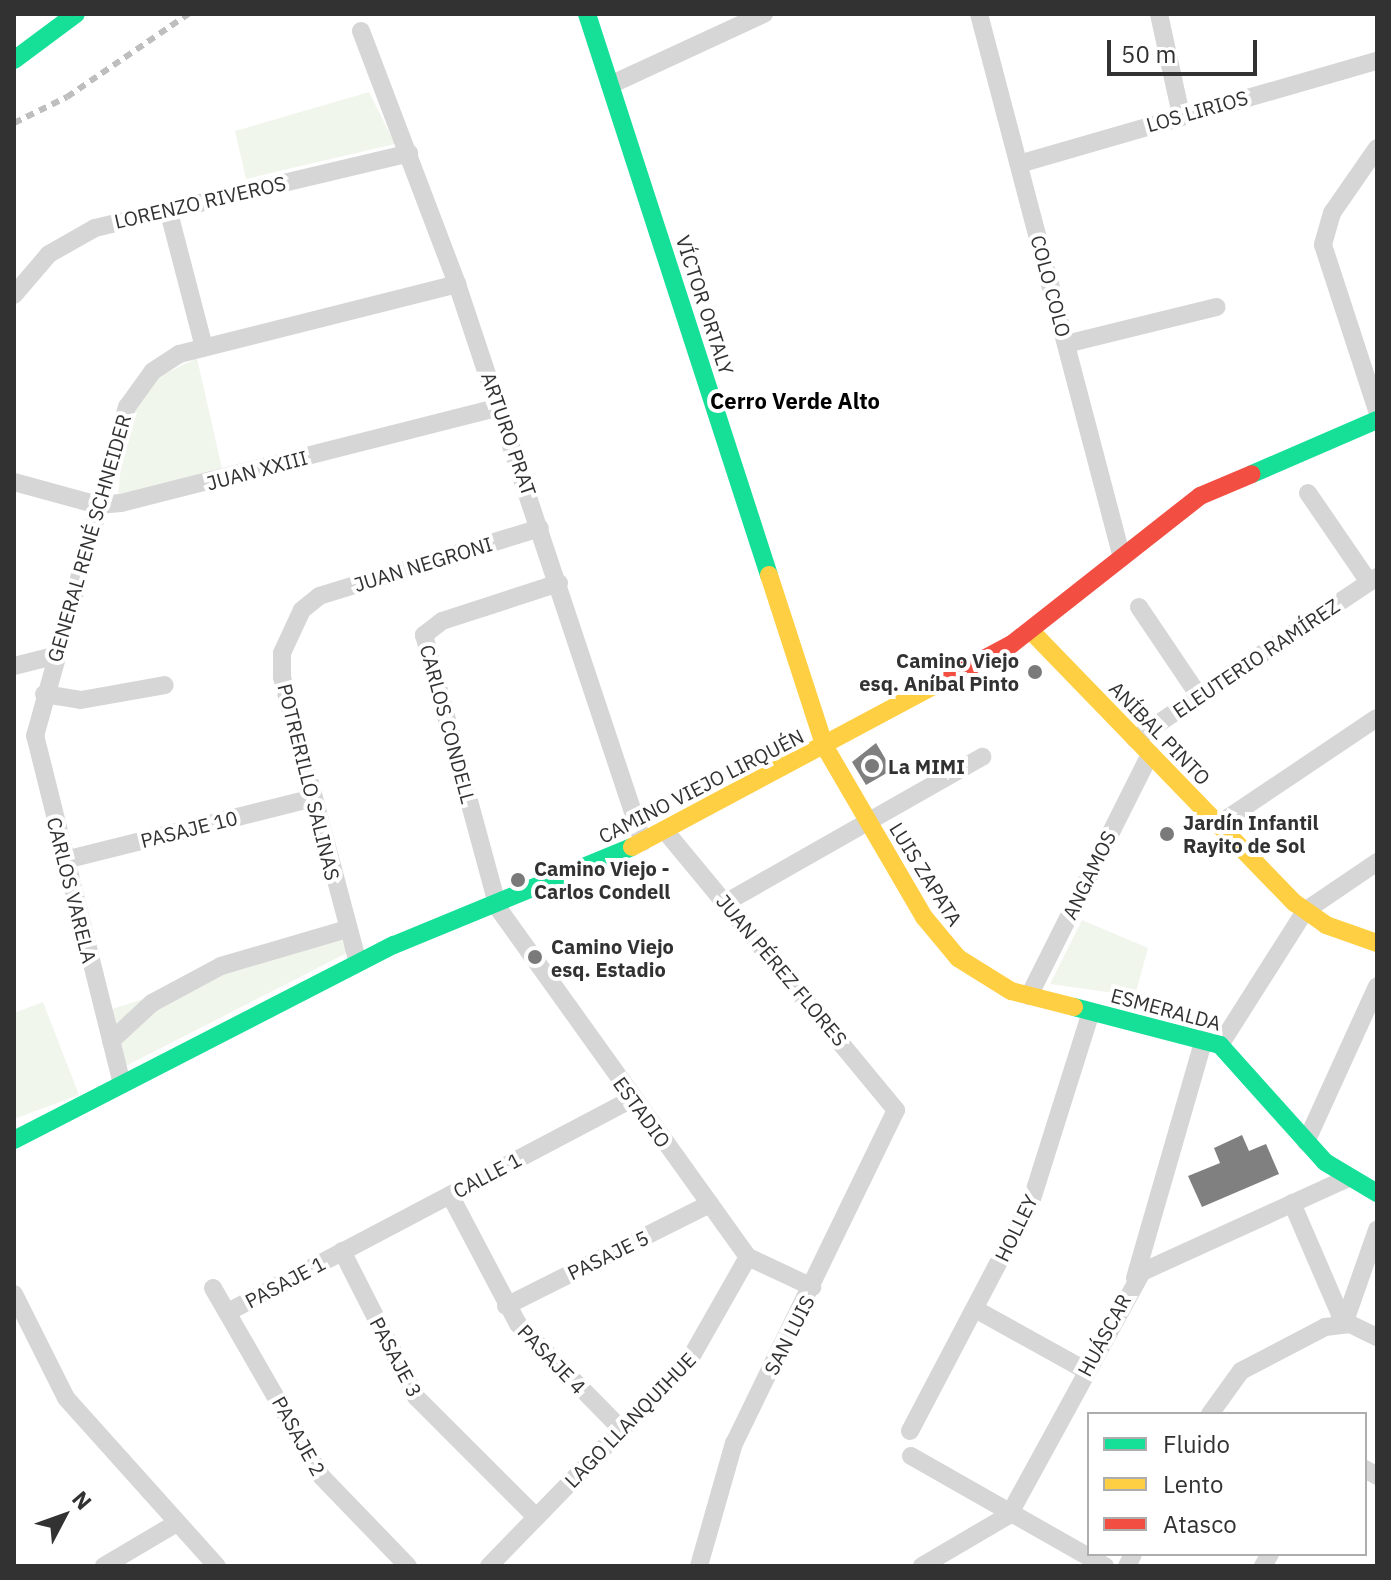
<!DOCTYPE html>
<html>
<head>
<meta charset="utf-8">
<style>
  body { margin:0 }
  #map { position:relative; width:1391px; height:1580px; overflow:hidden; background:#fff; font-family:"IBM Plex Sans",sans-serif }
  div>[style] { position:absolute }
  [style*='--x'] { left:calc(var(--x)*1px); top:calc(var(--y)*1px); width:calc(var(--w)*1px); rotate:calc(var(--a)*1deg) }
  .green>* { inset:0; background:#f1f6ed }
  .building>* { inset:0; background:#808080 }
  .street>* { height:18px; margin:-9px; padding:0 9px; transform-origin:9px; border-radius:9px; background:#d6d6d6 }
  .fast>* { height:18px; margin:-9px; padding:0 9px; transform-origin:9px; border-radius:9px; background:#16e098 }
  .slow>* { height:18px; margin:-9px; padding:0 9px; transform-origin:9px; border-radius:9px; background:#ffcf43 }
  .jam>* { height:18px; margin:-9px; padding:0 9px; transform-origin:9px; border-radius:9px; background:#f24e42 }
  .rail>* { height:6px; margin-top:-3px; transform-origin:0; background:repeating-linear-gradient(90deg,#bebebe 0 8px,transparent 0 14px) }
  .dots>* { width:22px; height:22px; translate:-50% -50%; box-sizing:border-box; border:4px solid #fff; border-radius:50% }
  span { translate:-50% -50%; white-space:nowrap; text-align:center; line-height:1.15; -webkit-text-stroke:8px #fff; paint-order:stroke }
  .street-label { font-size:20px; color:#323232 }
  .poi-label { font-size:20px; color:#323232; font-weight:700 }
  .right { translate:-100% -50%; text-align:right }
  .left { translate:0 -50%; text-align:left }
  .neighbourhood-label { font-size:22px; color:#000; font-weight:700 }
  .frame { position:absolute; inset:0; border:16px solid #323232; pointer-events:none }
  .legend { position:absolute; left:1087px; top:1412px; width:280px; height:144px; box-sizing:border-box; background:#fff; border:2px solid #adadad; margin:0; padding:10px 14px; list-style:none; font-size:24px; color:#323232 }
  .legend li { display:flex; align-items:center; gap:16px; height:40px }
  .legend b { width:40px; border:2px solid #adadad }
  .north { position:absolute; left:24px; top:1476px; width:80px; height:80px; -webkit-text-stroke:6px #fff; paint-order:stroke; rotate:49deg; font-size:22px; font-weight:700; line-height:32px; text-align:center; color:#323232 }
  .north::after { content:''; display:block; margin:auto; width:28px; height:36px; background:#323232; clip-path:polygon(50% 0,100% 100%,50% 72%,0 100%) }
  .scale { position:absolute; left:1107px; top:40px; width:150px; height:36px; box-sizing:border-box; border:4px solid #323232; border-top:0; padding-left:10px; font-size:24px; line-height:28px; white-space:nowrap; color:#323232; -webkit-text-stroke:6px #fff; paint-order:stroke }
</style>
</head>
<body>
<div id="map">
  <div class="green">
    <div style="clip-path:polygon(369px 92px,395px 144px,246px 179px,235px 131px)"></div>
    <div style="clip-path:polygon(197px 358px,223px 473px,118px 496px,125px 424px,148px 382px)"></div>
    <div style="clip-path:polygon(1082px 920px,1148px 948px,1135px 996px,1050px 984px)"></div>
    <div style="clip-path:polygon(340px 936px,347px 953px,124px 1067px,112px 1009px)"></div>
    <div style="clip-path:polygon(43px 1002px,79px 1095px,14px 1119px,14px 1013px)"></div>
  </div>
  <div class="building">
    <div style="clip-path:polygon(876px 743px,892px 770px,866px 785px,852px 762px)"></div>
    <div style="clip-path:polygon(1242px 1135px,1249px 1151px,1266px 1144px,1279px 1174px,1202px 1207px,1188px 1176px,1220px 1163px,1214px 1148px)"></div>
  </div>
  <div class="street">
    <div style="--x:979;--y:14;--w:562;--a:75.27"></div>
    <div style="--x:1159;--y:14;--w:103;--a:77.7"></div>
    <div style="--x:361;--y:31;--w:271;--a:69.2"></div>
    <div style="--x:457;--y:284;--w:588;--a:71.57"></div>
    <div style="--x:610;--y:85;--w:170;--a:-24.8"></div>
    <div style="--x:1377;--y:148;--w:79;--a:124.7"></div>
    <div style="--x:1332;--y:213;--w:33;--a:106"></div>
    <div style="--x:1323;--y:245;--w:174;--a:71.9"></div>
    <div style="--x:1019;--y:164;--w:373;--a:-16.1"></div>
    <div style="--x:168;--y:209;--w:143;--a:75.4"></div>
    <div style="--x:14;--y:295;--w:54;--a:-49.5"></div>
    <div style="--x:49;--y:254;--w:53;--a:-29.5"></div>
    <div style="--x:95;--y:228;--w:323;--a:-13.4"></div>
    <div style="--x:1066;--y:344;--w:155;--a:-13.8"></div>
    <div style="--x:14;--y:482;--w:87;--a:15.3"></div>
    <div style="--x:98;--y:505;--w:23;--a:-5"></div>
    <div style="--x:121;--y:503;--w:391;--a:-14.2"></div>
    <div style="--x:1308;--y:493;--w:108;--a:55.6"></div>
    <div style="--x:559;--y:583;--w:123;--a:162"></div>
    <div style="--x:442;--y:621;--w:23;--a:142"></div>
    <div style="--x:424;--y:635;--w:283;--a:74.8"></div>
    <div style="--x:498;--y:908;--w:429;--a:54.4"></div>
    <div style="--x:748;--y:1257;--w:71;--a:25.1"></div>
    <div style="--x:1139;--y:607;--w:107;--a:56"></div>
    <div style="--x:14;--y:666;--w:41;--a:-14"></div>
    <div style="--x:44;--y:694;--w:37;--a:9"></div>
    <div style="--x:81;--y:700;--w:85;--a:-10.1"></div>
    <div style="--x:1135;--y:739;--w:291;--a:-33.8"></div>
    <div style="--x:1219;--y:824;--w:190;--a:-33.9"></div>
    <div style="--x:666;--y:832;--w:361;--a:50.4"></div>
    <div style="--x:896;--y:1110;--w:370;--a:115.9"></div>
    <div style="--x:734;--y:1443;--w:128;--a:105.9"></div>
    <div style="--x:65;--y:860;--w:256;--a:-14"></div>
    <div style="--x:725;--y:903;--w:296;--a:-29.6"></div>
    <div style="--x:358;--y:963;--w:296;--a:-104.9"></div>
    <div style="--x:282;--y:677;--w:24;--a:-90"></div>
    <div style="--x:282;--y:653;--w:47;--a:-65.1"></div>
    <div style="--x:302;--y:610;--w:22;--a:-39"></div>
    <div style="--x:319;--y:596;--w:231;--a:-17.1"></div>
    <div style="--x:1029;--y:996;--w:271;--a:-63.4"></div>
    <div style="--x:111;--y:1041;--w:56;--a:-42.8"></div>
    <div style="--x:152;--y:1003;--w:78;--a:-28.2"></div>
    <div style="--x:221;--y:966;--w:131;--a:-16.4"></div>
    <div style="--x:1220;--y:1045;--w:159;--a:-57.6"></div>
    <div style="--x:1305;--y:911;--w:87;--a:-34.2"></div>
    <div style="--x:122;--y:1084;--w:359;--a:-104"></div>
    <div style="--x:35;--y:736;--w:342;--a:-74.4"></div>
    <div style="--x:127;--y:407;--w:44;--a:-54.2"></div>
    <div style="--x:153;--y:371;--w:31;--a:-33"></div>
    <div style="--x:179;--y:354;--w:287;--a:-14.1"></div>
    <div style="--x:1306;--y:1142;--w:171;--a:-65.5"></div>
    <div style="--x:450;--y:1195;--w:146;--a:62.2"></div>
    <div style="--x:518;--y:1324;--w:148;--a:45.5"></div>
    <div style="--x:1292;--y:1203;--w:132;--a:66.7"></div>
    <div style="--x:342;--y:1251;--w:164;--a:63.1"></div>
    <div style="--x:416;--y:1397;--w:170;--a:45"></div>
    <div style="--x:1135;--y:1278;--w:249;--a:-73.9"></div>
    <div style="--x:213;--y:1288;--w:217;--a:60.1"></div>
    <div style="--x:321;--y:1476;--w:125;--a:46"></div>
    <div style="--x:14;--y:1294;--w:116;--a:63.4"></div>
    <div style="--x:66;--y:1398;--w:226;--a:48.1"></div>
    <div style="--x:506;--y:1306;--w:228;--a:-26.6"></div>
    <div style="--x:975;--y:1309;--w:126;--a:29"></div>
    <div style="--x:228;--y:1312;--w:457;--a:-27.8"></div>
    <div style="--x:1344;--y:1324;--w:100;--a:-70.7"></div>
    <div style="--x:1210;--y:1414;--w:53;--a:-54.2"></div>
    <div style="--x:1241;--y:1371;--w:95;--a:-27.6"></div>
    <div style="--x:1325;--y:1327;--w:25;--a:-7"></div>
    <div style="--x:1350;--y:1324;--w:30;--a:26"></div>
    <div style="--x:910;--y:1431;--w:262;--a:-62.3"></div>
    <div style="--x:1032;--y:1199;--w:196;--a:-72.5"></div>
    <div style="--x:911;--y:1456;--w:223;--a:29.6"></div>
    <div style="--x:1365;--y:1469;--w:14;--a:30"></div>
    <div style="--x:1009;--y:1515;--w:277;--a:-61.3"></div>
    <div style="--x:1142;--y:1272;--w:226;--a:-24.5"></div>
    <div style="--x:104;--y:1566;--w:82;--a:-30.6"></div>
    <div style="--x:489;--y:1566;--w:289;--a:-45.8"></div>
    <div style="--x:690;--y:1359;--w:117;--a:-60.4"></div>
    <div style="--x:922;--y:1566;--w:101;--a:-30.4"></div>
    <div style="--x:1127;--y:1566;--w:13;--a:-63"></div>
    <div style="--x:1263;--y:1566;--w:14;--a:-60"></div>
  </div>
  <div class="fast">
    <div style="--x:587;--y:14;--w:590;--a:72.03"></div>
    <div style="--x:14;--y:60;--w:77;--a:-36.6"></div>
    <div style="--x:1252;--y:474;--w:136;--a:-23.4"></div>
    <div style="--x:1074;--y:1007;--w:151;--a:14.6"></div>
    <div style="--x:1220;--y:1045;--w:157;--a:48.1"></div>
    <div style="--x:1325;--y:1162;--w:61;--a:30.8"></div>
    <div style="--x:14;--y:1140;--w:427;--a:-27.2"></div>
    <div style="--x:394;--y:945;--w:257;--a:-22.4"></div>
  </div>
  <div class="slow">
    <div style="--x:769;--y:575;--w:181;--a:72"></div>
    <div style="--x:825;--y:747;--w:197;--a:59.8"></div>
    <div style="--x:924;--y:917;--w:53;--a:50.3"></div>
    <div style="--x:958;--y:958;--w:62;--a:31.9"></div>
    <div style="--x:1011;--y:991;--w:65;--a:14.3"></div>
    <div style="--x:1031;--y:631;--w:379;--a:45.9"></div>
    <div style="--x:1295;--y:903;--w:38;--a:35"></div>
    <div style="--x:1326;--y:925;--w:54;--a:19.4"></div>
    <div style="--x:632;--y:847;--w:350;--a:-28.1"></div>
  </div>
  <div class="jam">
    <div style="--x:941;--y:682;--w:81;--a:-28.2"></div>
    <div style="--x:1012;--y:644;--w:239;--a:-38.2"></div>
    <div style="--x:1200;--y:496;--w:56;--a:-22.9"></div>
  </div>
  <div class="rail">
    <div style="--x:14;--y:123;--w:59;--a:-26.1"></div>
    <div style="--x:67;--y:97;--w:147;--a:-34.4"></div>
  </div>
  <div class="dots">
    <div style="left:1035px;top:672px;background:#7a7a7a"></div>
    <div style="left:872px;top:766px;background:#7a7a7a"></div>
    <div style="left:1167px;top:834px;background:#7a7a7a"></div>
    <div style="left:518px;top:880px;background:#7a7a7a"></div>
    <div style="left:535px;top:957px;background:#7a7a7a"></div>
  </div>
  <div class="street-label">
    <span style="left:1197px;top:111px;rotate:-16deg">LOS LIRIOS</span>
    <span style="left:200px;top:202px;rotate:-13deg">LORENZO RIVEROS</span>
    <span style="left:1051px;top:286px;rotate:75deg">COLO COLO</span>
    <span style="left:705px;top:305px;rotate:72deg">VÍCTOR ORTALY</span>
    <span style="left:509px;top:434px;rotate:71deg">ARTURO PRAT</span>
    <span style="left:257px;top:470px;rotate:-15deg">JUAN XXIII</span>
    <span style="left:89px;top:538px;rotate:-74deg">GENERAL RENÉ SCHNEIDER</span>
    <span style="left:423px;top:564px;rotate:-17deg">JUAN NEGRONI</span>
    <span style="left:1256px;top:658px;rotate:-34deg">ELEUTERIO RAMÍREZ</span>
    <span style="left:448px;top:724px;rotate:75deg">CARLOS CONDELL</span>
    <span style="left:1160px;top:733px;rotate:46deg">ANÍBAL PINTO</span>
    <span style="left:309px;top:782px;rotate:76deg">POTRERILLO SALINAS</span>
    <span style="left:701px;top:786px;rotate:-27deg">CAMINO VIEJO LIRQUÉN</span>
    <span style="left:189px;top:829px;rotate:-14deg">PASAJE 10</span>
    <span style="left:926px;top:874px;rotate:58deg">LUIS ZAPATA</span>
    <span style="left:1089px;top:875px;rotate:-64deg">ANGAMOS</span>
    <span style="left:72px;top:890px;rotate:76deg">CARLOS VARELA</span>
    <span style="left:782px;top:970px;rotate:50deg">JUAN PÉREZ FLORES</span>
    <span style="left:1166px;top:1009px;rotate:15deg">ESMERALDA</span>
    <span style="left:642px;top:1112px;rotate:54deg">ESTADIO</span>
    <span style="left:487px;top:1175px;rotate:-28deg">CALLE 1</span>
    <span style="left:1016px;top:1228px;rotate:-64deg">HOLLEY</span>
    <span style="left:608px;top:1255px;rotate:-26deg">PASAJE 5</span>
    <span style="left:285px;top:1282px;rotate:-28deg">PASAJE 1</span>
    <span style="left:789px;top:1335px;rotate:-63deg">SAN LUIS</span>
    <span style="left:1104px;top:1335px;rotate:-62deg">HUÁSCAR</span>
    <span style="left:396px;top:1357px;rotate:62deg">PASAJE 3</span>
    <span style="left:552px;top:1359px;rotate:46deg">PASAJE 4</span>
    <span style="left:630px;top:1420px;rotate:-46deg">LAGO LLANQUIHUE</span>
    <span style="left:299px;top:1436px;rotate:61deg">PASAJE 2</span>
  </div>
  <div class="poi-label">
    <span class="right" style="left:1019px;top:672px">Camino Viejo<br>esq. Aníbal Pinto</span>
    <span class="left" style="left:888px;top:766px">La MIMI</span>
    <span class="left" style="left:1183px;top:834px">Jardín Infantil<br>Rayito de Sol</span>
    <span class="left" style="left:534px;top:880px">Camino Viejo -<br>Carlos Condell</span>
    <span class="left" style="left:551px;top:958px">Camino Viejo<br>esq. Estadio</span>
  </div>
  <div class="neighbourhood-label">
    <span style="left:795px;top:401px">Cerro Verde Alto</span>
  </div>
  <div class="frame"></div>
  <ul class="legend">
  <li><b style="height:10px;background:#16e098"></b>Fluido</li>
  <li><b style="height:10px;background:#ffcf43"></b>Lento</li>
  <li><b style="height:10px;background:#f24e42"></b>Atasco</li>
  </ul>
  <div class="north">N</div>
  <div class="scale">50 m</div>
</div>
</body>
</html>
